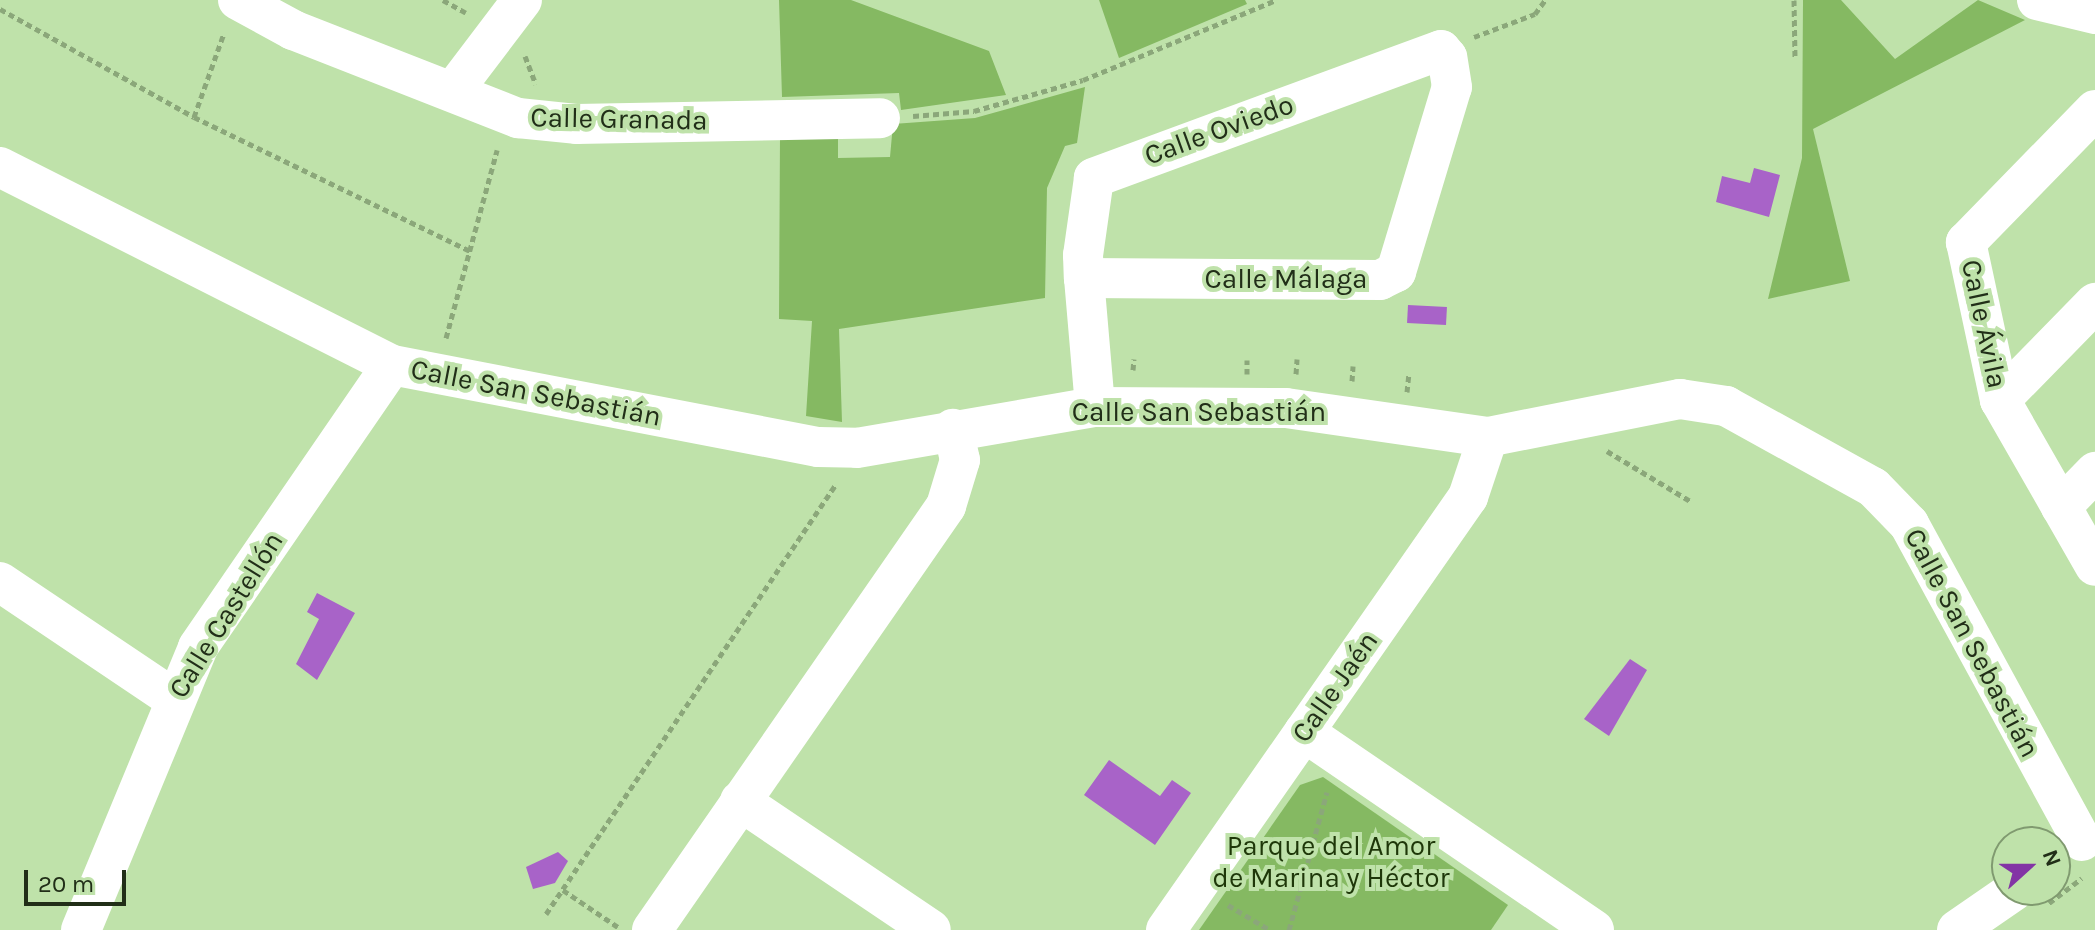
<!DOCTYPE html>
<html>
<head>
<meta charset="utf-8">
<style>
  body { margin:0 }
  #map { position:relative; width:2095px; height:930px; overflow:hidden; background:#bfe2aa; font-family:Karla,sans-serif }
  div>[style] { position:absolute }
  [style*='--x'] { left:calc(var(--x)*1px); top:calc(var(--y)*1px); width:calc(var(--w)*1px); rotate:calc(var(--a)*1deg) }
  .green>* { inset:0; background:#85b962 }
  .water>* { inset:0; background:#a863c8; transform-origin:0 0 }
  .path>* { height:5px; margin-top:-2.5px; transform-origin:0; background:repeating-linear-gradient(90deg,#8ba77a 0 6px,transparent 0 10px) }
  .minor>* { height:40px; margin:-20px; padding:0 20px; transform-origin:20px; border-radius:20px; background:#fff }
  span { translate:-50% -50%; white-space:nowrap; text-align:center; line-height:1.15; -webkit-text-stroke:8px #bfe2aa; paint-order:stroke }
  .street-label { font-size:28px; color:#212e18 }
  .park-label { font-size:28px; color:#1e3709 }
  .north { position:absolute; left:1991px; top:826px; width:80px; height:80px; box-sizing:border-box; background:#bfe2aa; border:2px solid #809a70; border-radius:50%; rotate:69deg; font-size:22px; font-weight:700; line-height:32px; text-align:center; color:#212e18 }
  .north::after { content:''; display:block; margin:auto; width:28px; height:36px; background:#8334a5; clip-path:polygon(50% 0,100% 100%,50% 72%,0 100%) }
  .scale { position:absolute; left:24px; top:870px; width:102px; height:36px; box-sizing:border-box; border:4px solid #212e18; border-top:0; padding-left:10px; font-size:24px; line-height:28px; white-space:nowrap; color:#212e18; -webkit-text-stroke:6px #bfe2aa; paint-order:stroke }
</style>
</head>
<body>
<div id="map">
  <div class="green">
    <div style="clip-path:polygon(779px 0,851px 0,989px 51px,1006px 95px,901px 110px,899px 93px,782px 97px)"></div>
    <div style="clip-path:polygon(1099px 0,1245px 0,1247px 4px,1119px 58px)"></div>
    <div style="clip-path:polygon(1803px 0,1841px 0,1895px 59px,1978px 0,2025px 20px,1813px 129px,1850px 281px,1768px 299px,1802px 158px)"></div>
    <div style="clip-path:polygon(1085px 87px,1077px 143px,1065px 146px,1047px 188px,1045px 298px,839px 329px,842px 422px,806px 416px,812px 321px,779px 319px,780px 135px,838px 134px,838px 158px,890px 157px,893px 124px,975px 118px)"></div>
    <div style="clip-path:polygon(1323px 777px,1508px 905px,1491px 930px,1199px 930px,1300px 785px)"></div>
  </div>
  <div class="water">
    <div style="clip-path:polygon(1754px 168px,1780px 175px,1769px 217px,1716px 202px,1722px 176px,1750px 183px)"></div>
    <div style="left:1408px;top:305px;width:39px;height:18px;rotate:3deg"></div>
    <div style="clip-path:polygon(317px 593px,355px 613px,317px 680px,296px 664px,319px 619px,307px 612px)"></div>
    <div style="clip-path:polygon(1630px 659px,1647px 670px,1609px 736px,1584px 719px)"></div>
    <div style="clip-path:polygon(1109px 760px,1160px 796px,1172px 780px,1191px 793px,1155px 845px,1084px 795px)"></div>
    <div style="clip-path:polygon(558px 852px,568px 861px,555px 883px,533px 889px,526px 867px)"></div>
  </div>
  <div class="path">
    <div style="--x:443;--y:0;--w:26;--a:29"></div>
    <div style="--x:1794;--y:0;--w:59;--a:89"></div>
    <div style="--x:0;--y:9;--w:222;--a:29.1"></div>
    <div style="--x:194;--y:117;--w:307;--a:25.9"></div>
    <div style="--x:1474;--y:37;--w:65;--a:-20.7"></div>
    <div style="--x:1535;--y:14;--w:17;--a:-54"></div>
    <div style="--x:525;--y:56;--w:30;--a:69"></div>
    <div style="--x:913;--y:116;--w:61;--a:-4.7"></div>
    <div style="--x:974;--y:111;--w:113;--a:-15.9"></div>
    <div style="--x:1083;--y:80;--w:209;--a:-22.5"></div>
    <div style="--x:194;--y:117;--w:89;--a:-70.3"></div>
    <div style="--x:446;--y:338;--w:195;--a:-74.8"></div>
    <div style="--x:1133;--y:370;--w:11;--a:-85"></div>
    <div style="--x:1247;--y:374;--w:14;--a:-90"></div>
    <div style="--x:1296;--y:374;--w:15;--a:-86"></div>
    <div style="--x:1352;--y:381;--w:15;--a:-86"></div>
    <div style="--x:1407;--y:392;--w:19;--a:-84"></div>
    <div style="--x:1607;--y:451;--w:99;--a:31"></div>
    <div style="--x:563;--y:890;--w:66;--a:33.9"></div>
    <div style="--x:2049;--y:903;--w:41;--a:-37.1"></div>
    <div style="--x:1228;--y:905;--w:49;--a:30.8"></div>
    <div style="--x:546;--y:914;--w:519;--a:-56"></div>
    <div style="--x:1289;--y:930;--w:143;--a:-74.6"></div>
  </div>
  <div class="minor">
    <div style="--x:238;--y:0;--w:63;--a:28.6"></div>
    <div style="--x:293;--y:30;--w:242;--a:21.4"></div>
    <div style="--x:518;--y:118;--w:58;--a:5.9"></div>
    <div style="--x:576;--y:124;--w:304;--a:-1.1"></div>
    <div style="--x:2037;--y:0;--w:60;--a:13.6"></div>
    <div style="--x:453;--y:91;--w:114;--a:-52.8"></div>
    <div style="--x:2095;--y:110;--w:185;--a:134.3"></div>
    <div style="--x:1966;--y:242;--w:162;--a:77.9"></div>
    <div style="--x:2000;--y:400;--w:191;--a:60.2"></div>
    <div style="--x:0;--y:167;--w:439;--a:26.8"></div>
    <div style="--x:392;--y:365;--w:434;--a:10.9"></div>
    <div style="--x:818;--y:447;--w:39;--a:1"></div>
    <div style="--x:857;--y:448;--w:242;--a:-9.8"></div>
    <div style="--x:1095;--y:407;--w:191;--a:0.3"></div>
    <div style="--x:1286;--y:408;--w:204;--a:8.2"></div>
    <div style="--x:1488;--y:437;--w:196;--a:-11.2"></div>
    <div style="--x:1680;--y:399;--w:47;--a:8.7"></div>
    <div style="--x:1726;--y:406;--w:168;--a:28.9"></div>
    <div style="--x:1873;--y:487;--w:52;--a:45.8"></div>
    <div style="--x:1909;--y:524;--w:361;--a:61.4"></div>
    <div style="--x:1084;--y:278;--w:296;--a:0.4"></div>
    <div style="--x:1380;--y:280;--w:18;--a:-27"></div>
    <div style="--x:1396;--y:272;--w:193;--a:-73.2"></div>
    <div style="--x:1452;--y:87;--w:30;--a:-99"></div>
    <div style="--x:1447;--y:57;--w:9;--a:-131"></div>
    <div style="--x:1441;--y:50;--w:370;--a:159.8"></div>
    <div style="--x:1094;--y:178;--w:78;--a:98.1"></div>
    <div style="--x:1083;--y:255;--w:23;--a:88"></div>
    <div style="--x:1084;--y:278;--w:129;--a:85.1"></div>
    <div style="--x:2000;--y:400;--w:136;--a:-45.6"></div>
    <div style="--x:2061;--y:507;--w:49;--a:-45.8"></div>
    <div style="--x:0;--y:582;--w:206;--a:33.9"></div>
    <div style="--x:1304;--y:732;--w:351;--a:34.3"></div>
    <div style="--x:740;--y:801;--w:230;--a:34"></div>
    <div style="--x:81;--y:930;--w:306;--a:-67.5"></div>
    <div style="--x:198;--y:647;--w:342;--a:-55.5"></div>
    <div style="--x:652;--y:930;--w:516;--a:-55.26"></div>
    <div style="--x:946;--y:506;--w:48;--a:-73.1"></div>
    <div style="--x:960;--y:460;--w:32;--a:-103"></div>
    <div style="--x:1166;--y:930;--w:528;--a:-55.11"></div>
    <div style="--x:1468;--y:497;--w:63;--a:-71.6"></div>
    <div style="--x:1957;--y:930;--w:70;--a:-34.6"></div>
  </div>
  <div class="street-label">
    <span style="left:619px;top:119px;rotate:1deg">Calle Granada</span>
    <span style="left:1219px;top:130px;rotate:-20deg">Calle Oviedo</span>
    <span style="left:1286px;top:279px">Calle Málaga</span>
    <span style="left:1984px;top:324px;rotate:78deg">Calle Ávila</span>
    <span style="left:536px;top:393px;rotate:11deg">Calle San Sebastián</span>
    <span style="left:1199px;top:412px">Calle San Sebastián</span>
    <span style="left:226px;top:615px;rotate:-58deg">Calle Castellón</span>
    <span style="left:1972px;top:643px;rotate:62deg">Calle San Sebastián</span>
    <span style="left:1335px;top:687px;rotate:-55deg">Calle Jaén</span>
  </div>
  <div class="park-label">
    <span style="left:1331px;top:862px">Parque del Amor<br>de Marina y Héctor</span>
  </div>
  <div class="north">N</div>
  <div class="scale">20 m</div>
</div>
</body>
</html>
